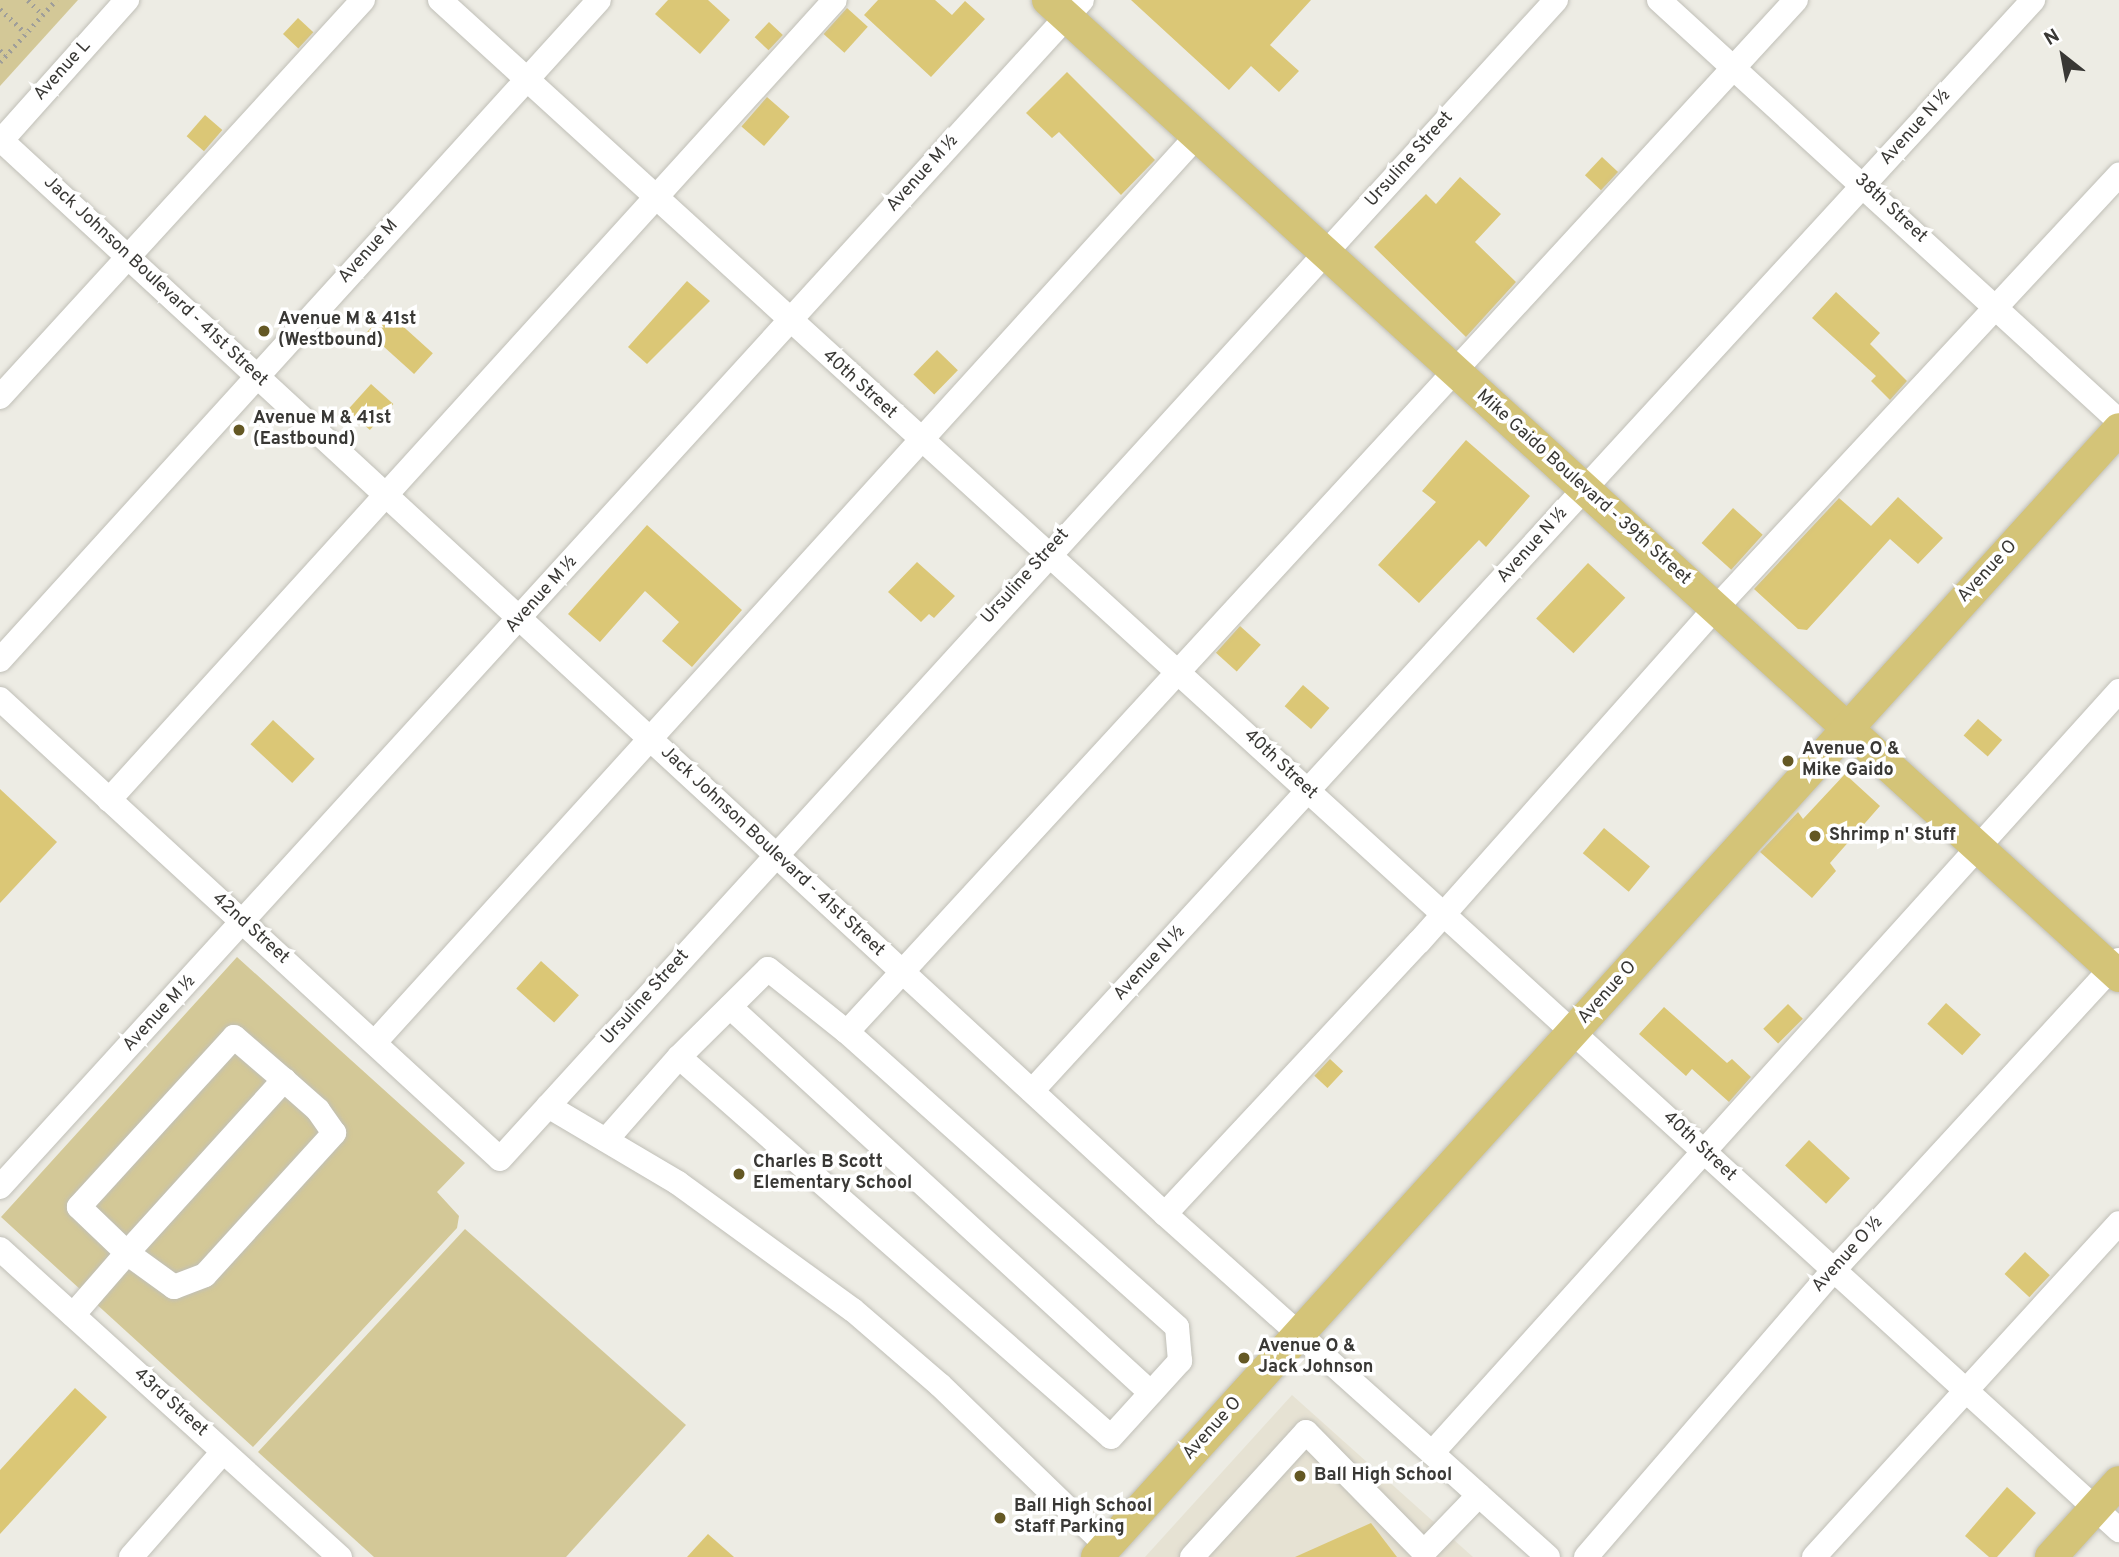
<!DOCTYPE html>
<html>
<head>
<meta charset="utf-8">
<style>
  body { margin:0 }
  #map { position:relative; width:2119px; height:1557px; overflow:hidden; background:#edece4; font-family:Overpass,sans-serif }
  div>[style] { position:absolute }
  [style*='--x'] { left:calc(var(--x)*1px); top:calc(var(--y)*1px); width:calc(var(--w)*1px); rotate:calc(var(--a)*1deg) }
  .built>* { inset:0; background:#e6e2d3 }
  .green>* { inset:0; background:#d3c897 }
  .building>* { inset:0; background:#dbc776; transform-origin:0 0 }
  .path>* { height:4.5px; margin-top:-2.25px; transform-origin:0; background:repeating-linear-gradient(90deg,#9f9e99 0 2px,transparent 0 7px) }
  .roads { filter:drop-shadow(0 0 2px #c0bfb7) drop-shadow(0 0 2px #c0bfb7) }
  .minor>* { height:24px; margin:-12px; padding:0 12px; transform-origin:12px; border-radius:12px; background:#fff }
  .major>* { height:32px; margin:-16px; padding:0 16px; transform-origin:16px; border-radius:16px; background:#d4c478 }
  .dots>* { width:19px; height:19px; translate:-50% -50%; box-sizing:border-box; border:4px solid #fff; border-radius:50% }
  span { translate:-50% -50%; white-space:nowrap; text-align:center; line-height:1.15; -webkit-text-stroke:7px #fff; paint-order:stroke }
  .street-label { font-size:18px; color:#393835 }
  .poi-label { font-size:18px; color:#393835; font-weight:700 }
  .left { translate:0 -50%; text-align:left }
  .north { position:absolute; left:2028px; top:21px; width:70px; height:70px; -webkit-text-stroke:5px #fff; paint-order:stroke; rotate:329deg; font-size:19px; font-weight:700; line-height:28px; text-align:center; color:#393835 }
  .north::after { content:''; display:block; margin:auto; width:24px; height:32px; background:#393835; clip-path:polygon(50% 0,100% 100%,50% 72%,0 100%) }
</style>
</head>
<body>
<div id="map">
  <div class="built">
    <div style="clip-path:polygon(1292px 1395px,1473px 1557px,1145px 1557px)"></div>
  </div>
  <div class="green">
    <div style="clip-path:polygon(0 0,78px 0,0 86px)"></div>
    <div style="clip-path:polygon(237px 957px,465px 1163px,437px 1192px,459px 1216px,457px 1228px,253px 1447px,1px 1217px)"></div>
    <div style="clip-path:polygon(465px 1229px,686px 1425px,566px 1557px,374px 1557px,258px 1452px)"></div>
  </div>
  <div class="building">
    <div style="clip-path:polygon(668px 0,708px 0,730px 20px,700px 54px,655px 14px)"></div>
    <div style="clip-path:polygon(878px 0,935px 0,952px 15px,965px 1px,985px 19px,931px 77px,864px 15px)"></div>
    <div style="clip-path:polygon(1131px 0,1311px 0,1270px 45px,1299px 71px,1279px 92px,1251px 66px,1229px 90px)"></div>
    <div style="left:847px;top:8px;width:28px;height:35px;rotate:42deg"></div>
    <div style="left:298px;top:18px;width:21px;height:22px;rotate:43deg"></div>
    <div style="left:769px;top:22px;width:19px;height:21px;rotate:43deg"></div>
    <div style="clip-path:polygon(1067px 72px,1155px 160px,1121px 195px,1059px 132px,1052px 138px,1026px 113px)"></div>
    <div style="left:767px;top:97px;width:30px;height:39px;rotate:41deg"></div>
    <div style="left:205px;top:115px;width:23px;height:28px;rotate:41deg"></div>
    <div style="left:1602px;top:157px;width:22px;height:25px;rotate:43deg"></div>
    <div style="clip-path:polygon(1460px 177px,1501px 214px,1475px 242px,1516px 282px,1466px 337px,1374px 247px,1426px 194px,1436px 204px)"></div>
    <div style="clip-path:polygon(687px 281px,710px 301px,647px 364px,628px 347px)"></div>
    <div style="clip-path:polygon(1836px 292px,1880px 333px,1870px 344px,1907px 381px,1890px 400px,1871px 381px,1876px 376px,1812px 318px)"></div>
    <div style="left:386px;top:311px;width:63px;height:28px;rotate:42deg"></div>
    <div style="left:937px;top:350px;width:29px;height:34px;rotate:44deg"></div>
    <div style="left:371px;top:384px;width:30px;height:35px;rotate:42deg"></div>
    <div style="clip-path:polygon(1466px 440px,1530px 496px,1486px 547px,1479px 540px,1419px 603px,1378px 565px,1436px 502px,1422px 491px)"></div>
    <div style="clip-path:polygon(1898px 497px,1943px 538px,1918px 564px,1890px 539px,1807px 630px,1798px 629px,1754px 589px,1839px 498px,1871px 526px)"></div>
    <div style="left:1733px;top:508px;width:40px;height:47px;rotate:42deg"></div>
    <div style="clip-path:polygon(647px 525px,742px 610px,692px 667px,662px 641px,679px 622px,645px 591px,600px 642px,568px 614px)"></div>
    <div style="clip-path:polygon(917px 562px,955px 596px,934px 618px,929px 614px,921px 622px,888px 592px)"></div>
    <div style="left:1588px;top:563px;width:51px;height:76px;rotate:43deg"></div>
    <div style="left:1240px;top:626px;width:28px;height:36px;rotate:42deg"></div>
    <div style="left:1303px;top:685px;width:35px;height:28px;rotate:41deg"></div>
    <div style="left:1978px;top:719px;width:32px;height:22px;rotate:41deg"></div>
    <div style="left:273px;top:720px;width:57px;height:33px;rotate:43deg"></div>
    <div style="clip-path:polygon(1845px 774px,1880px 806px,1830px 863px,1836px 871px,1812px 898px,1760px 852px,1798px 812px,1803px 819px)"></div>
    <div style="clip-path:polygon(0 789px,57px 842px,0 903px)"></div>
    <div style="left:1604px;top:828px;width:60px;height:33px;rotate:40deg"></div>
    <div style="left:541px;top:961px;width:51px;height:37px;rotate:42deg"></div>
    <div style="left:1946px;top:1003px;width:47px;height:28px;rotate:42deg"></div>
    <div style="left:1788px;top:1004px;width:21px;height:35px;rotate:45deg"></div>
    <div style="clip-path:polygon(1664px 1007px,1727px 1063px,1732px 1059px,1751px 1077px,1729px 1102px,1692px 1069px,1686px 1076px,1639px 1034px)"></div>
    <div style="left:1330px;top:1059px;width:18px;height:23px;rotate:43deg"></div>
    <div style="left:1809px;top:1140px;width:56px;height:35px;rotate:43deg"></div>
    <div style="left:2025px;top:1252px;width:34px;height:30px;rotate:43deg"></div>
    <div style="clip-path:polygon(75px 1388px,107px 1417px,0 1534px,0 1470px)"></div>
    <div style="clip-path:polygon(2007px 1487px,2036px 1513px,1997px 1557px,1989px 1557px,1965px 1536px)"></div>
    <div style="clip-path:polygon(1371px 1523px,1397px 1557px,1295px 1557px)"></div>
    <div style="clip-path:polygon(708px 1534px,734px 1557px,687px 1557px)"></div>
  </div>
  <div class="path">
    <div style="--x:28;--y:0;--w:21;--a:45"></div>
    <div style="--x:0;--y:9;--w:35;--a:43"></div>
    <div style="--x:0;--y:50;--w:8;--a:45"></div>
    <div style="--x:0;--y:62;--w:84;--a:-47.9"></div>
  </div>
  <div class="roads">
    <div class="minor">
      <div style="--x:440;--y:0;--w:2272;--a:42.34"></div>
      <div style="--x:1659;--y:0;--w:624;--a:42.47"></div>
      <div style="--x:1;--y:140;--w:1584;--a:42.7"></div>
      <div style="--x:1165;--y:1214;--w:514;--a:41.85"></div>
      <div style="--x:0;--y:142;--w:191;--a:-48.2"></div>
      <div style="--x:0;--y:397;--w:538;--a:-47.56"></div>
      <div style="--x:0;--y:660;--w:891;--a:-47.77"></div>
      <div style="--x:0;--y:699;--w:679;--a:42.61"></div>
      <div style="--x:500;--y:1159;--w:1568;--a:-47.66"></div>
      <div style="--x:109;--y:800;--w:1080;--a:-47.78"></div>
      <div style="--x:730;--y:1007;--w:571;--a:42.52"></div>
      <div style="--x:376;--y:1041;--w:1222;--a:-47.79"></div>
      <div style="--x:679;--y:1057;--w:575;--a:41.34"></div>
      <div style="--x:1111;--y:1437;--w:103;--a:-47.8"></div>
      <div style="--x:1180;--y:1361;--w:34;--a:-95"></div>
      <div style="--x:1177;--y:1327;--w:443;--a:-138.2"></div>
      <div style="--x:1032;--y:1091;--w:1481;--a:-47.46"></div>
      <div style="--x:548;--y:1106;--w:151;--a:30.6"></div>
      <div style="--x:678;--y:1183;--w:216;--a:36"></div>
      <div style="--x:853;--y:1310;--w:115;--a:40.8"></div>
      <div style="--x:940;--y:1385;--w:232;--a:44"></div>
      <div style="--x:606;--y:1140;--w:111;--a:-48.7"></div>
      <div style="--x:679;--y:1057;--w:125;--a:-44.7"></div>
      <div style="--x:768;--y:969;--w:101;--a:38.6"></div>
      <div style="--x:847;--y:1032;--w:1402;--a:-47.4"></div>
      <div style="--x:0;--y:1187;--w:1606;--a:-47.65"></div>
      <div style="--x:1165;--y:1214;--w:372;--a:-47"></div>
      <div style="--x:1419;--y:942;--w:447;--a:-48.4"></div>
      <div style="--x:1716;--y:608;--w:592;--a:-47.06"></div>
      <div style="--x:0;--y:1249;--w:459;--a:42.2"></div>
      <div style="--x:73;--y:1315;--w:82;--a:-48.9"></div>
      <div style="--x:127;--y:1253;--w:58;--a:35.9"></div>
      <div style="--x:174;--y:1287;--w:33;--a:-21"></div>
      <div style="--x:205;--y:1275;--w:192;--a:-47.7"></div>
      <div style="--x:334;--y:1133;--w:28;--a:-125"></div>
      <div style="--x:318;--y:1110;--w:45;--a:-138.6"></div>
      <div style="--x:284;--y:1080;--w:66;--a:-139.3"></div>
      <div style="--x:234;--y:1037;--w:230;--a:132.4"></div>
      <div style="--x:79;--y:1207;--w:66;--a:43.8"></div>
      <div style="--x:127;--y:1253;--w:234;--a:-47.8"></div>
      <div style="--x:1432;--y:1453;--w:1026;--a:-47.96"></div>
      <div style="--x:131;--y:1557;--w:140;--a:-48.8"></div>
      <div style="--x:1192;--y:1557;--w:169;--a:-47.6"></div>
      <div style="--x:1306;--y:1432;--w:168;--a:45.5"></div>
      <div style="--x:1424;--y:1552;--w:79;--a:-46"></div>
      <div style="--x:1586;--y:1557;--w:379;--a:-49.2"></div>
      <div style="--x:1834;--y:1270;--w:421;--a:-47.4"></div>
      <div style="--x:1814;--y:1557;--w:452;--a:-47.6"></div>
    </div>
    <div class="major">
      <div style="--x:1048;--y:0;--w:1449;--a:42.34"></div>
      <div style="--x:1097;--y:1557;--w:1522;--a:-47.82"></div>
      <div style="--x:2051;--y:1557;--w:101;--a:-47.8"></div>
    </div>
  </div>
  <div class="dots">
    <div style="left:264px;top:331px;background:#645824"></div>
    <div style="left:239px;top:430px;background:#645824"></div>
    <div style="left:1788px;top:761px;background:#645824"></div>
    <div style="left:1815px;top:836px;background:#645824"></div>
    <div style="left:739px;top:1174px;background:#645824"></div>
    <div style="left:1244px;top:1358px;background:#645824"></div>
    <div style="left:1300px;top:1476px;background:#645824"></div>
    <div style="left:1000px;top:1518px;background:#645824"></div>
  </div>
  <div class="street-label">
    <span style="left:63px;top:71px;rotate:-48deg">Avenue L</span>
    <span style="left:1916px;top:128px;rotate:-48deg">Avenue N ½</span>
    <span style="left:1410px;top:160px;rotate:-48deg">Ursuline Street</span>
    <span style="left:923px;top:174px;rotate:-48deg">Avenue M ½</span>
    <span style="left:1890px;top:209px;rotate:43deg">38th Street</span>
    <span style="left:369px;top:252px;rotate:-48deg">Avenue M</span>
    <span style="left:155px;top:282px;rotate:43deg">Jack Johnson Boulevard - 41st Street</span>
    <span style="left:859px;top:385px;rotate:42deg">40th Street</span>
    <span style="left:1583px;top:488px;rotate:42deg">Mike Gaido Boulevard - 39th Street</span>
    <span style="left:1533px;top:546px;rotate:-48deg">Avenue N ½</span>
    <span style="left:1988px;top:572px;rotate:-47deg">Avenue O</span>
    <span style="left:1026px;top:577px;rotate:-48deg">Ursuline Street</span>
    <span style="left:542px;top:595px;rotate:-48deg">Avenue M ½</span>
    <span style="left:1280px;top:765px;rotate:43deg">40th Street</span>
    <span style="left:772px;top:852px;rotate:43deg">Jack Johnson Boulevard - 41st Street</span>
    <span style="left:250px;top:929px;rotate:42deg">42nd Street</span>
    <span style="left:1150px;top:964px;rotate:-47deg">Avenue N ½</span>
    <span style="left:1608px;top:993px;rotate:-48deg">Avenue O</span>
    <span style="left:646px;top:998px;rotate:-48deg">Ursuline Street</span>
    <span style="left:160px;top:1014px;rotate:-47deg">Avenue M ½</span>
    <span style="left:1699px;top:1147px;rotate:43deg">40th Street</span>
    <span style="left:1848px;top:1255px;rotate:-48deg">Avenue O ½</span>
    <span style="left:170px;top:1403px;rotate:42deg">43rd Street</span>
    <span style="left:1213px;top:1429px;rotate:-48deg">Avenue O</span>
  </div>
  <div class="poi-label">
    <span class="left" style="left:278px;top:331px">Avenue M &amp; 41st<br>(Westbound)</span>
    <span class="left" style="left:253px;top:430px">Avenue M &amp; 41st<br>(Eastbound)</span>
    <span class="left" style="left:1802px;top:761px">Avenue O &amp;<br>Mike Gaido</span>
    <span class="left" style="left:1829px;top:836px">Shrimp n' Stuff</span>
    <span class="left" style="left:753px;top:1174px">Charles B Scott<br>Elementary School</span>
    <span class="left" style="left:1258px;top:1358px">Avenue O &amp;<br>Jack Johnson</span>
    <span class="left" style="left:1314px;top:1476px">Ball High School</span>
    <span class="left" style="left:1014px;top:1518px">Ball High School<br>Staff Parking</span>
  </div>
  <div class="north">N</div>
</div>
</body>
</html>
